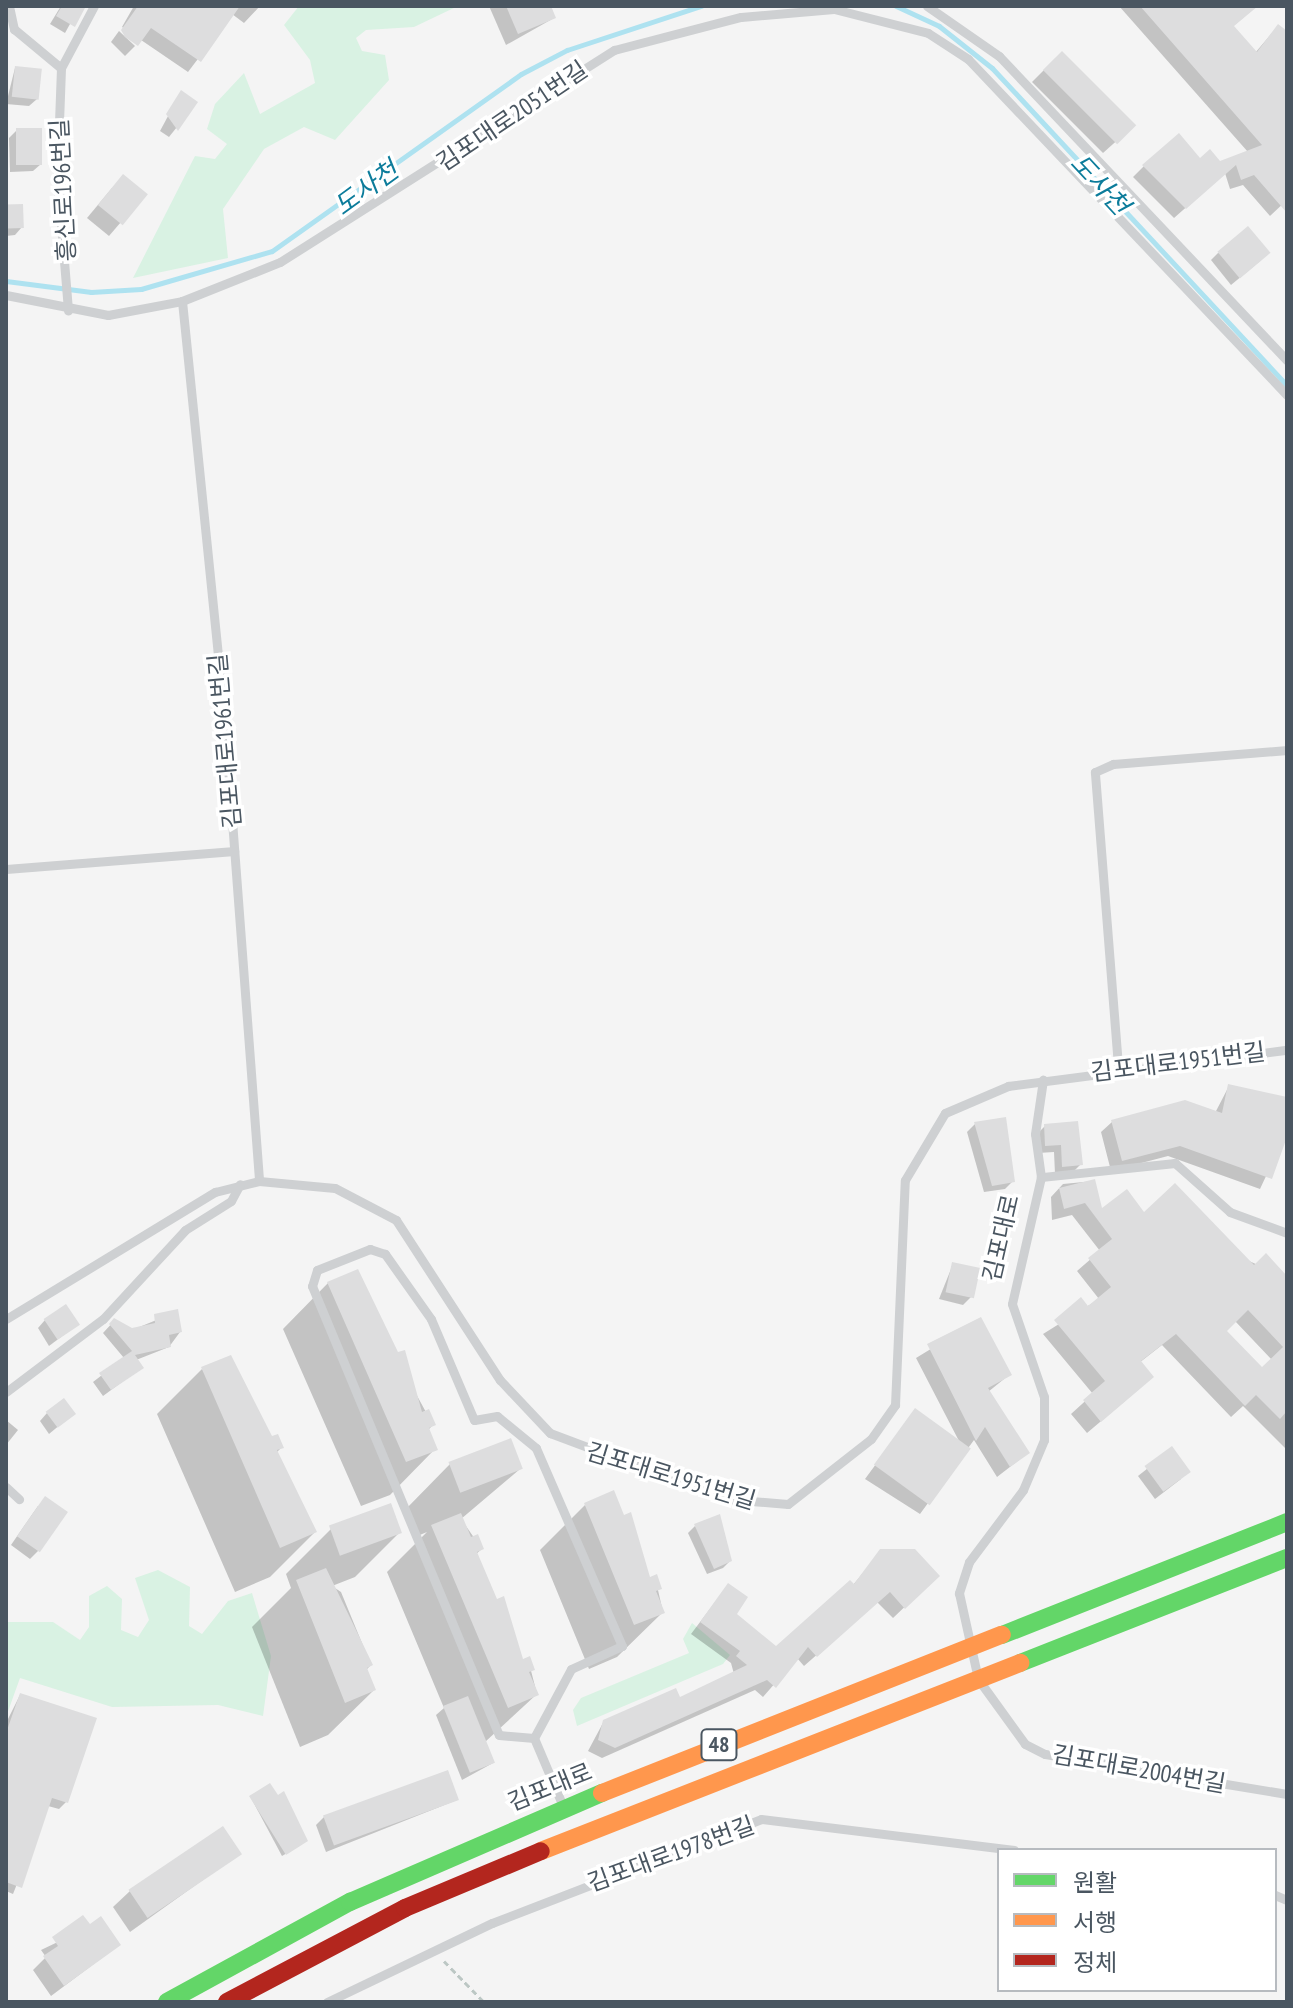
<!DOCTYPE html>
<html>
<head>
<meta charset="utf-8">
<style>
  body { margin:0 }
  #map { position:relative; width:1293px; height:2008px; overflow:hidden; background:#f4f4f4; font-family:"PT Sans Narrow","Noto Sans KR",sans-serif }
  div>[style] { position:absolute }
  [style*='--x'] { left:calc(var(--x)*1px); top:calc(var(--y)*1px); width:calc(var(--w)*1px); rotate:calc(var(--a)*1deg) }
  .green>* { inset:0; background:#d9f2e3 }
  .shadow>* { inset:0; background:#0003 }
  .stream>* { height:5px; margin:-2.5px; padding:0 2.5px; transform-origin:2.5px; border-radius:2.5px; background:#aee2f0 }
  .building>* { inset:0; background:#ddddde; transform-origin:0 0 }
  .path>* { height:3px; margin-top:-1.5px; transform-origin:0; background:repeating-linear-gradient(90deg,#bcc7c4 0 6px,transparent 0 10px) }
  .lane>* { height:9px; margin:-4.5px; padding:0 4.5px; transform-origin:4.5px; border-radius:4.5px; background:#ced0d2 }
  .fast>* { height:18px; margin:-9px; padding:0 9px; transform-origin:9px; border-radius:9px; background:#63d668 }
  .slow>* { height:18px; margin:-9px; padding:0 9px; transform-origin:9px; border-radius:9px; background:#ff974d }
  .jam>* { height:18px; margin:-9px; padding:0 9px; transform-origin:9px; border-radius:9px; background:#b3261e }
  span { translate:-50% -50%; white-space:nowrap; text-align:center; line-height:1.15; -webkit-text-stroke:7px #fff; paint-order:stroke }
  .shield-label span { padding:2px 6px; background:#fff; border:2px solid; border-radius:6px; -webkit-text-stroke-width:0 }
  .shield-label { font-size:22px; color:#4a5661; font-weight:700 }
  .street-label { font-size:24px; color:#4a5661 }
  .water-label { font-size:26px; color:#0c7c9b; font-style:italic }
  .frame { position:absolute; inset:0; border:8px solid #4a5661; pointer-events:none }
  .legend { position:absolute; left:997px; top:1848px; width:280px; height:144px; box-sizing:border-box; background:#fff; border:2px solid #b7bbc0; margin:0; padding:10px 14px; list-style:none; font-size:24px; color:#4a5661 }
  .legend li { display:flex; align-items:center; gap:16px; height:40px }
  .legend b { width:40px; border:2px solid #b7bbc0 }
</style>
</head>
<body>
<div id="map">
  <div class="green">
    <div style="clip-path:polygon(299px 6px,458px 6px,414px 27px,366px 30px,356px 38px,362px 51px,385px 55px,389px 80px,335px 140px,304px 127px,264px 149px,223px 209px,228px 258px,133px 278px,195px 156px,215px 159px,227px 144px,207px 129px,215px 104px,244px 73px,260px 114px,315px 83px,310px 60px,284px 25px)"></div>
    <div style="clip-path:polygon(158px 1570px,190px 1587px,189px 1626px,202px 1634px,228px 1601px,252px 1593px,271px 1656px,263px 1716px,218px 1705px,112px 1707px,20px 1678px,6px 1717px,6px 1622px,53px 1622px,80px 1640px,89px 1627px,89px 1596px,107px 1586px,122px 1599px,121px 1630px,138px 1637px,149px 1620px,135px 1578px)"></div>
    <div style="clip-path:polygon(692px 1623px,730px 1655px,723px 1664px,577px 1726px,573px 1710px,581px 1698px,689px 1653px,683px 1639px)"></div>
  </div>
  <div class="shadow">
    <div style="clip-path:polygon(61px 6px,80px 6px,65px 33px,50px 24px)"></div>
    <div style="clip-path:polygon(260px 6px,244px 23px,232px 14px,188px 72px,122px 27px,134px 6px)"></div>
    <div style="clip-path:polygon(489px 6px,549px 6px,554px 18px,506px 45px)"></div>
    <div style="clip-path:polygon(1119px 6px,1257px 6px,1232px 27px,1255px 53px,1278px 26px,1287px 33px,1287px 200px,1270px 216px,1243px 185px,1230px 189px,1225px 173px,1174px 218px,1133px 177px,1144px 166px,1219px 163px,1248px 152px)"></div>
    <div style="clip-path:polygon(119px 31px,135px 46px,125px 56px,111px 42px)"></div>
    <div style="clip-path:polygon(15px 68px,37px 99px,29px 106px,6px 104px)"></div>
    <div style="clip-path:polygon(1044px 70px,1122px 136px,1103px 153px,1032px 82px)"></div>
    <div style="clip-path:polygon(181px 92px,196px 103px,169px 137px,160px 131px)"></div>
    <div style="clip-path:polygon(17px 130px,41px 164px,33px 171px,10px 172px,9px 138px)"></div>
    <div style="clip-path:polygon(112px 188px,145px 194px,109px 236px,87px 218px)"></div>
    <div style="clip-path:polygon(6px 207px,22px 227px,15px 235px,6px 236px)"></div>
    <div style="clip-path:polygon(1218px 253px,1260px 261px,1231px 285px,1211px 260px)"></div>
    <div style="clip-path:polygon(1229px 1086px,1287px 1099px,1287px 1131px,1260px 1189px,1168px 1156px,1111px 1171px,1101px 1132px,1112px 1122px,1215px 1113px)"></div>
    <div style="clip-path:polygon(975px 1124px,1013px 1181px,1005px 1189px,984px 1192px,967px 1132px)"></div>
    <div style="clip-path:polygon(1045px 1126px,1081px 1164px,1073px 1172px,1055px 1174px,1054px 1152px,1038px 1153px,1037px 1134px)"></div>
    <div style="clip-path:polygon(evenodd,1094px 1181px,1101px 1212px,1144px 1214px,1287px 1278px,1287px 1450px,1243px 1406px,1231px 1417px,1162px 1345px,1139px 1363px,1139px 1389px,1087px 1433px,1071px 1414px,1093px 1394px,1043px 1334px,1099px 1299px,1077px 1271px,1100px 1251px,1072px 1215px,1052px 1220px,1051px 1197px,1063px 1184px,1094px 1181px,1235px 1321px,1272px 1360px,1262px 1370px,1224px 1331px,1235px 1321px)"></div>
    <div style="clip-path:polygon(953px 1264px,971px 1297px,963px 1305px,939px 1299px)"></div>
    <div style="clip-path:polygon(328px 1283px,403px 1370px,433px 1425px,428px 1430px,435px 1449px,390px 1495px,361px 1506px,283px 1329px)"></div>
    <div style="clip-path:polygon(176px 1312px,180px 1332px,169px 1347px,136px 1360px,141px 1368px,103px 1396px,93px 1382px,124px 1358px,103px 1333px,115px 1320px,132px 1330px)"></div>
    <div style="clip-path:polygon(980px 1319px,1009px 1375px,988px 1392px,1028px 1453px,997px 1477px,974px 1440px,920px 1514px,865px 1479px,915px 1411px,959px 1441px,916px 1358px)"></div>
    <div style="clip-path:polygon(45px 1320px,77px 1325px,49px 1346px,38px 1328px)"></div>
    <div style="clip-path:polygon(202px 1369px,282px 1447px,276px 1453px,315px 1532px,270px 1577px,235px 1592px,157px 1414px)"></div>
    <div style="clip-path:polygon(47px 1413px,73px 1414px,49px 1434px,40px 1421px)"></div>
    <div style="clip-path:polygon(6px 1420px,18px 1430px,6px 1445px)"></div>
    <div style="clip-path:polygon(1172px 1449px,1181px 1479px,1155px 1499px,1138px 1476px)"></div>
    <div style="clip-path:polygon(450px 1464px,520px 1469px,461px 1519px,482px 1549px,476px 1554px,522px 1661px,528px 1659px,537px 1694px,485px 1742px,493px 1763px,462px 1780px,436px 1715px,444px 1708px,387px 1572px,427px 1532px,415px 1537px,405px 1510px)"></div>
    <div style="clip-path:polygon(585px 1505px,649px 1580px,655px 1577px,663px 1612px,617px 1657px,589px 1669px,540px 1550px)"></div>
    <div style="clip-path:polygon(38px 1506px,38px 1551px,30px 1559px,11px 1545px)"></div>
    <div style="clip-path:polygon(695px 1526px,730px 1561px,723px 1568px,707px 1574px,688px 1533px)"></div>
    <div style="clip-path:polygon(331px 1529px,400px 1532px,355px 1577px,332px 1586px,341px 1592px,371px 1665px,366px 1670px,374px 1690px,328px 1735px,300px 1747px,252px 1627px,291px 1588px,286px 1574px)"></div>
    <div style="clip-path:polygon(881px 1551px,937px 1576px,893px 1618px,877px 1602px,804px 1666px,797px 1658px,763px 1697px,755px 1690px,602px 1758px,588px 1751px,604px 1721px,679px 1700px,734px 1674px,731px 1663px,691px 1634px,728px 1585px,734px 1614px,776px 1648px,853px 1585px)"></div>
    <div style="clip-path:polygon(20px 1695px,66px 1802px,59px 1809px,48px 1806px,13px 1894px,6px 1891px,6px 1723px)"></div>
    <div style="clip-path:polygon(251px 1798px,278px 1798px,302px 1844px,282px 1856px)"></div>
    <div style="clip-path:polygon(457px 1800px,326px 1852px,316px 1825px,324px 1817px)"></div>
    <div style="clip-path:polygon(239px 1854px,130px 1932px,113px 1907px,130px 1891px)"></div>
    <div style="clip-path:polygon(89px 1927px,119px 1945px,51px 1996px,33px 1970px,46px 1957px,41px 1950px)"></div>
  </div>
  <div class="stream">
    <div style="--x:896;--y:6;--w:47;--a:24.9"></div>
    <div style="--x:939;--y:26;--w:68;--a:38.4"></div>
    <div style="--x:992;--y:68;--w:433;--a:47.1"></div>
    <div style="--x:6;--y:281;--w:86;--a:7.4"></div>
    <div style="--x:91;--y:292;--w:50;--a:-3.4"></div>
    <div style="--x:141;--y:289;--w:136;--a:-16.2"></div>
    <div style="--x:272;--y:251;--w:305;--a:-35.4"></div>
    <div style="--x:521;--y:74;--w:52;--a:-27.6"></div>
    <div style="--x:567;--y:50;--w:141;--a:-18.2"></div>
  </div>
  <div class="building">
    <div style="clip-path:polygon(62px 6px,86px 6px,75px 27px,56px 16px)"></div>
    <div style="clip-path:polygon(138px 6px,240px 6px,201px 62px,151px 28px,138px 46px,125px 37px,121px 30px)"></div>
    <div style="clip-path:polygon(506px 6px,551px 6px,556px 18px,518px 34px)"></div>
    <div style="clip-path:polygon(1140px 6px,1258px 6px,1234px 26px,1257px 52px,1278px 24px,1287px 31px,1287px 213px,1254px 175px,1241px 180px,1236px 165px,1186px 209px,1142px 165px,1179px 133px,1200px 158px,1210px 149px,1220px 161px,1262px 145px)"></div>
    <div style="left:1062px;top:51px;width:105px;height:27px;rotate:45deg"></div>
    <div style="left:15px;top:66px;width:27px;height:31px;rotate:6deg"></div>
    <div style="clip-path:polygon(181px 90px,198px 102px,178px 131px,166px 114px)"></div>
    <div style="left:16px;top:128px;width:26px;height:37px"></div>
    <div style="left:123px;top:174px;width:32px;height:40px;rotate:39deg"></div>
    <div style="left:23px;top:204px;width:24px;height:17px;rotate:88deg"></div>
    <div style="left:1248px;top:226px;width:35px;height:40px;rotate:50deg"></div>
    <div style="clip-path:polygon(1228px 1084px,1287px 1097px,1287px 1137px,1272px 1179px,1180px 1146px,1122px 1161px,1111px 1120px,1185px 1100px,1222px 1113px)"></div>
    <div style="clip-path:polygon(1006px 1117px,1015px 1182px,992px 1186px,974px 1122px)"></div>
    <div style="clip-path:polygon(1078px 1121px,1083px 1165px,1062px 1167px,1061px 1145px,1045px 1146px,1044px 1124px)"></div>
    <div style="clip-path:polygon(evenodd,1095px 1179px,1102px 1208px,1127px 1189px,1144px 1212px,1175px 1183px,1254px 1265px,1266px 1253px,1287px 1276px,1287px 1411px,1280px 1419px,1256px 1395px,1245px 1406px,1176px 1334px,1141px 1361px,1154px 1377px,1101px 1422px,1083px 1400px,1105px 1381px,1054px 1320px,1081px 1297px,1088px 1306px,1111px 1287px,1088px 1258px,1112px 1239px,1085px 1203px,1064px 1209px,1059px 1188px,1095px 1179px,1248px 1310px,1283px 1347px,1262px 1367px,1227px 1331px,1248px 1310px)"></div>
    <div style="left:952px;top:1262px;width:29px;height:31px;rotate:12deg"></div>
    <div style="clip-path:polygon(358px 1269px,398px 1352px,405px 1350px,422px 1412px,429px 1409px,436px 1425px,429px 1428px,438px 1450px,406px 1462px,327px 1282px)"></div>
    <div style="left:66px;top:1304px;width:25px;height:27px;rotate:56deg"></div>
    <div style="clip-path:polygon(178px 1309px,182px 1332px,169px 1335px,171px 1347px,135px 1355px,144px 1368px,111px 1390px,99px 1373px,132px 1351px,109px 1324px,114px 1318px,132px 1328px,155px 1323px,154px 1314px)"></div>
    <div style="clip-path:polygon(981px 1317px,1012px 1375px,988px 1388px,1030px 1453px,1010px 1467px,985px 1427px,976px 1441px,927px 1344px)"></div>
    <div style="clip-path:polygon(231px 1355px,272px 1436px,278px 1434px,284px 1448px,277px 1450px,317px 1532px,280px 1548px,201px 1367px)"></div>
    <div style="left:64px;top:1398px;width:20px;height:23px;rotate:53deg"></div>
    <div style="left:915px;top:1408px;width:69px;height:70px;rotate:36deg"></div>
    <div style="left:511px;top:1438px;width:33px;height:67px;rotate:69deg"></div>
    <div style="left:1172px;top:1446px;width:32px;height:34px;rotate:54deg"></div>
    <div style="clip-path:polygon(614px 1490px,624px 1515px,631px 1512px,650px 1577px,657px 1574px,662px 1589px,656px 1591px,665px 1613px,634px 1625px,584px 1503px)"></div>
    <div style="left:45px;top:1496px;width:28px;height:49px;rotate:35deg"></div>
    <div style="left:391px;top:1503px;width:32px;height:66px;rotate:70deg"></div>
    <div style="clip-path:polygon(461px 1513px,471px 1537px,478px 1534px,484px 1549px,477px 1552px,497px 1599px,504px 1596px,523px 1659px,530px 1656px,535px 1670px,529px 1672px,539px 1695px,508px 1708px,431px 1525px)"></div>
    <div style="clip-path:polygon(720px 1514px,732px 1561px,714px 1569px,694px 1524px)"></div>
    <div style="clip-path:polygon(880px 1549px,915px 1549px,940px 1576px,905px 1609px,890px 1592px,817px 1657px,808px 1647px,776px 1688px,767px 1680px,615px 1748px,598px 1740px,603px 1720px,676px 1688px,680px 1697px,747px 1665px,736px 1656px,740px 1651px,700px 1622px,728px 1583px,748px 1597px,737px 1614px,776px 1646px,850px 1580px,854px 1584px)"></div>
    <div style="clip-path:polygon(326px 1568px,373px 1665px,367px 1668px,376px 1690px,345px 1703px,296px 1580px)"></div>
    <div style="clip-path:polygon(20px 1693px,97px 1718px,68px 1803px,52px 1798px,22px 1888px,6px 1882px,6px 1733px)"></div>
    <div style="left:468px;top:1696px;width:72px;height:27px;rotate:68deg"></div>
    <div style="left:448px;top:1770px;width:32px;height:133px;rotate:70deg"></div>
    <div style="clip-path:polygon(270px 1783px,278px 1795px,284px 1791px,308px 1841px,286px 1855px,249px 1796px)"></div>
    <div style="left:223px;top:1826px;width:34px;height:114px;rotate:56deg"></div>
    <div style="clip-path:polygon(83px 1915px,90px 1924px,101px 1916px,121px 1945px,64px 1986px,43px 1956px,58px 1946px,52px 1937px)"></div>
  </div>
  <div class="path">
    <div style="--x:444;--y:1961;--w:57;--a:45.7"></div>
  </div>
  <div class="lane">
    <div style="--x:9;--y:6;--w:24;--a:78"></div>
    <div style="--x:14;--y:29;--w:61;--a:39.7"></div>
    <div style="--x:61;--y:68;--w:108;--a:92.1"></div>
    <div style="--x:57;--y:176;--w:135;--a:85.3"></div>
    <div style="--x:927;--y:6;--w:88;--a:34.8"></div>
    <div style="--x:999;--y:56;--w:419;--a:46.6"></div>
    <div style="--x:61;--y:68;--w:70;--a:-62"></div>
    <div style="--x:6;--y:295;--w:104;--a:11.1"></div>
    <div style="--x:108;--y:315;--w:75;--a:-10.7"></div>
    <div style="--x:182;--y:301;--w:105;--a:-21.7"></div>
    <div style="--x:280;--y:262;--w:396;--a:-32.4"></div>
    <div style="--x:614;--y:50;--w:131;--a:-14.6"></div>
    <div style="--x:741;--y:17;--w:93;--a:-4.9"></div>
    <div style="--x:834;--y:9;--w:97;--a:14.3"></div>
    <div style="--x:928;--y:33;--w:48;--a:33"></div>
    <div style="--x:968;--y:59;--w:463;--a:46.5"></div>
    <div style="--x:182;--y:301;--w:415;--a:84.2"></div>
    <div style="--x:224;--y:714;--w:468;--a:85.7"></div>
    <div style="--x:6;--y:869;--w:229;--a:-4.5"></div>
    <div style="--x:1118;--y:1066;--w:295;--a:-94.5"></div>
    <div style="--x:1095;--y:772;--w:20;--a:-24"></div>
    <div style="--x:1113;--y:764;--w:175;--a:-4.6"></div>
    <div style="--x:1041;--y:1177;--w:43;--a:-97.9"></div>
    <div style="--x:1035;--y:1134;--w:55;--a:-81.6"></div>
    <div style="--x:1287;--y:1233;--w:61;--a:-159.8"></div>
    <div style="--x:1230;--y:1212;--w:74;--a:-138.3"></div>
    <div style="--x:1175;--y:1163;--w:135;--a:174"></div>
    <div style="--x:1041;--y:1177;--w:130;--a:102.9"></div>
    <div style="--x:1012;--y:1304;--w:98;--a:71"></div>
    <div style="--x:1044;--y:1397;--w:43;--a:90"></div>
    <div style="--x:1044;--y:1440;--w:54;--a:112.8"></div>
    <div style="--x:1023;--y:1490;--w:90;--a:126.9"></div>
    <div style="--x:969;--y:1562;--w:33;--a:108"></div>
    <div style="--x:959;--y:1593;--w:88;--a:77.5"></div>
    <div style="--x:978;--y:1679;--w:80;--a:54.1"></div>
    <div style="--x:1025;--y:1744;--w:22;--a:27"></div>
    <div style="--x:1045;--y:1754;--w:245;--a:9.4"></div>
    <div style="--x:6;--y:1319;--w:245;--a:-31.3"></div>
    <div style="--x:215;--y:1192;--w:45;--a:-14"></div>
    <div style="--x:259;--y:1181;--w:76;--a:5.3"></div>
    <div style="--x:335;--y:1188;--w:69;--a:27.7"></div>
    <div style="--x:396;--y:1220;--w:191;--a:57"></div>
    <div style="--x:500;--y:1380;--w:73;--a:46.7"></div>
    <div style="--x:550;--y:1433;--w:188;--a:20.6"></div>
    <div style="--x:726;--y:1499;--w:62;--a:4.6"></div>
    <div style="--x:788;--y:1504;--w:105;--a:-38.1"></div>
    <div style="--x:871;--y:1439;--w:42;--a:-54.8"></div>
    <div style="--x:895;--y:1405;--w:225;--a:-87.5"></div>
    <div style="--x:905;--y:1180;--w:78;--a:-59.2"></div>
    <div style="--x:945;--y:1113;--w:69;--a:-23.2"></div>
    <div style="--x:1008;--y:1086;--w:281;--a:-7.4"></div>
    <div style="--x:6;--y:1392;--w:121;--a:-37"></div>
    <div style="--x:103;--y:1319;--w:121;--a:-47.3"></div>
    <div style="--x:185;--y:1230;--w:54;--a:-32.2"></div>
    <div style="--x:231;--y:1201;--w:19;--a:-62"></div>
    <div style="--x:6;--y:1487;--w:18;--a:43"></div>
    <div style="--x:534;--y:1738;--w:78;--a:-61.8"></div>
    <div style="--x:571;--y:1669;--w:56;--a:-24.3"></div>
    <div style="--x:622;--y:1646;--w:216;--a:-113.5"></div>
    <div style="--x:536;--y:1448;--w:50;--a:-140.6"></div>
    <div style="--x:497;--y:1416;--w:23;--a:170"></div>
    <div style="--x:474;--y:1420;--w:110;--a:-113.1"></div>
    <div style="--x:431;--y:1319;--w:80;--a:-125.3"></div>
    <div style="--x:385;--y:1254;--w:16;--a:-162"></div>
    <div style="--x:370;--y:1249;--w:57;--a:158.4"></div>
    <div style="--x:317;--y:1270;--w:17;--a:107"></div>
    <div style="--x:312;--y:1286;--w:486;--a:67.4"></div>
    <div style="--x:499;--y:1735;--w:35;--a:5"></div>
    <div style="--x:534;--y:1738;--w:72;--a:67"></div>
    <div style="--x:1275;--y:1895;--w:13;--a:23"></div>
    <div style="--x:327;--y:2002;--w:183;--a:-25.6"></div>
    <div style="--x:492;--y:1923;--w:288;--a:-21.1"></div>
    <div style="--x:761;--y:1819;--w:255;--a:7"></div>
  </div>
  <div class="fast">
    <div style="--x:1002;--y:1635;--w:307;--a:-21.6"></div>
    <div style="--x:1020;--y:1663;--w:287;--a:-21.5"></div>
    <div style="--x:167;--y:2002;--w:209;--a:-28.7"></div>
    <div style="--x:350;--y:1902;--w:275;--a:-23.4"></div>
  </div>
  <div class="slow">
    <div style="--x:602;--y:1793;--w:430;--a:-21.6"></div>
    <div style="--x:541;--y:1851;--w:515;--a:-21.43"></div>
  </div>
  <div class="jam">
    <div style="--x:227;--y:2002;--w:201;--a:-27.8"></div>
    <div style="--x:405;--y:1908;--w:147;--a:-22.7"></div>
  </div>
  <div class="shield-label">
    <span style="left:719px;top:1745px">48</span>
  </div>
  <div class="street-label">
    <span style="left:512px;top:116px;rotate:-34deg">김포대로2051번길</span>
    <span style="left:63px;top:190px;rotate:-93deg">흥신로196번길</span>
    <span style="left:225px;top:741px;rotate:-95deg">김포대로1961번길</span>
    <span style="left:1178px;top:1062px;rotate:-7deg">김포대로1951번길</span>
    <span style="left:1001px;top:1238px;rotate:-77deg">김포대로</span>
    <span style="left:671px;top:1476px;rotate:17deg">김포대로1951번길</span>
    <span style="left:1139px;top:1769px;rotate:10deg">김포대로2004번길</span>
    <span style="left:550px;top:1787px;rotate:-22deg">김포대로</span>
    <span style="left:671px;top:1854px;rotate:-20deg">김포대로1978번길</span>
  </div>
  <div class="water-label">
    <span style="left:1100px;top:184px;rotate:47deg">도사천</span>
    <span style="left:366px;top:188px;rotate:-36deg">도사천</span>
  </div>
  <div class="frame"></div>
  <ul class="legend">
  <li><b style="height:10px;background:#63d668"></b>원활</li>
  <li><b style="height:10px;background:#ff974d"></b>서행</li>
  <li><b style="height:10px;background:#b3261e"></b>정체</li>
  </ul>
</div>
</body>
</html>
